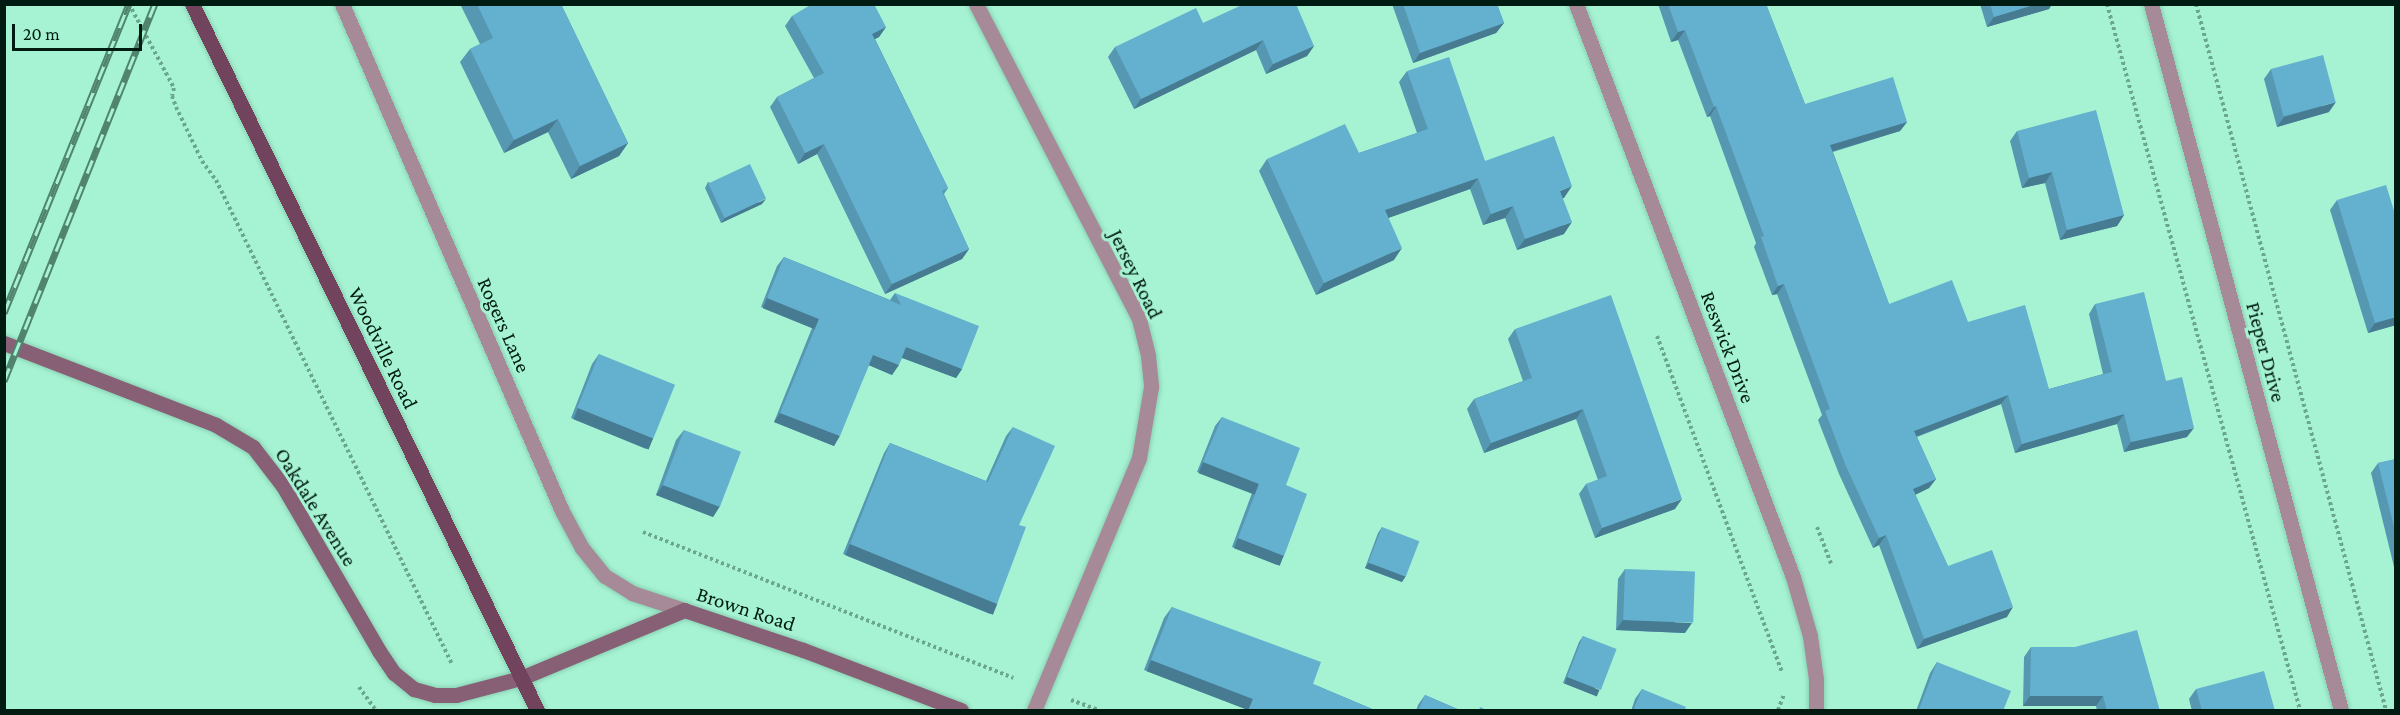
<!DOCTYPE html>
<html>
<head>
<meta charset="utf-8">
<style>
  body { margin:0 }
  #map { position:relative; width:2400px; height:715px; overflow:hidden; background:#a6f3d3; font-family:"Crimson Pro",serif }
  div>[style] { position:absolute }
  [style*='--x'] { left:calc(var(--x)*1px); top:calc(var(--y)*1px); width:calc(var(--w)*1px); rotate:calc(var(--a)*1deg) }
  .path>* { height:4px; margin-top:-2px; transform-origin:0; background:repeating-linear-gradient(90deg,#6ba78e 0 3px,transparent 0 6px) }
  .roads { filter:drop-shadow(0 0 2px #8bd0b4) drop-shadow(0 0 2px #8bd0b4) }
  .street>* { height:15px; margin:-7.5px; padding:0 7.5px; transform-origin:7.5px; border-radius:7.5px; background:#a68a98 }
  .secondary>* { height:15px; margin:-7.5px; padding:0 7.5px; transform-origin:7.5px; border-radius:7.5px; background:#886075 }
  .primary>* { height:15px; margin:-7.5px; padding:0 7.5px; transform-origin:7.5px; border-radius:7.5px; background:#72435d }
  .rail>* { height:7px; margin-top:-3.5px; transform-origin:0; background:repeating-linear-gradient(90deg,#a6f3d3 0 14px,#51846f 0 28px); box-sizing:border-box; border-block:2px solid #51846f }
  .wall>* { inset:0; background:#5697b2 }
  .shaded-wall>* { inset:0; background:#467b91; transform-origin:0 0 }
  .building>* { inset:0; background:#64b0cf; transform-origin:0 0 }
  span { translate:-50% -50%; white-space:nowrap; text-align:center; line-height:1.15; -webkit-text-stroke:6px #a6f3d3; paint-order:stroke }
  .street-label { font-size:21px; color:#001b11 }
  .frame { position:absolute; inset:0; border:6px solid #001b11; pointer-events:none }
  .scale { position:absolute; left:12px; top:24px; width:130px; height:27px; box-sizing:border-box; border:3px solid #001b11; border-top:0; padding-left:8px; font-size:18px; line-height:21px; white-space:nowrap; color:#001b11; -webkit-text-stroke:4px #a6f3d3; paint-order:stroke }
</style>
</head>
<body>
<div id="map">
  <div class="path">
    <div style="--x:129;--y:4;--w:95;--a:61.8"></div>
    <div style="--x:174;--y:88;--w:8;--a:104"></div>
    <div style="--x:172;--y:96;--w:12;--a:70"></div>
    <div style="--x:176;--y:107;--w:60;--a:64.3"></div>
    <div style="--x:202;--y:161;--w:24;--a:54"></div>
    <div style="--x:216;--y:180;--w:538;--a:64.01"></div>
    <div style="--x:2107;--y:4;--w:732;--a:74.71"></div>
    <div style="--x:2196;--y:4;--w:731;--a:74.94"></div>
    <div style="--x:1657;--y:336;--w:359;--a:69.6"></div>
    <div style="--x:1817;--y:527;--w:39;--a:69"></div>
    <div style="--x:643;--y:532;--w:398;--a:21.5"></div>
    <div style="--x:359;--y:687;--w:29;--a:54"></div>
    <div style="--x:1071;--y:700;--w:29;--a:20"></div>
    <div style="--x:1778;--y:710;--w:17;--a:-69"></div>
  </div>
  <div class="roads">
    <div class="street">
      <div style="--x:342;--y:4;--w:553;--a:66.54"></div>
      <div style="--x:562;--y:511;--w:42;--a:61.6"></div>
      <div style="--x:582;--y:548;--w:36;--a:51"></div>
      <div style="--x:605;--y:576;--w:32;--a:32"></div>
      <div style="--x:632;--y:593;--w:55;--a:18.1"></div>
      <div style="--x:976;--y:4;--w:355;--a:62.6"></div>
      <div style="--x:1139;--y:319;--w:38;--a:76"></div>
      <div style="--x:1148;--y:356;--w:31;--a:84"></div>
      <div style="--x:1151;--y:387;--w:72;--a:99.6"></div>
      <div style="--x:1139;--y:458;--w:273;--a:112.6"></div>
      <div style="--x:1576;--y:4;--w:613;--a:69.26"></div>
      <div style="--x:1793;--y:577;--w:61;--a:73.9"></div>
      <div style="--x:1810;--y:636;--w:43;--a:82.1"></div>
      <div style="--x:1816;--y:679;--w:31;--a:90"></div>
      <div style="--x:2151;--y:4;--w:731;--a:74.94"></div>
    </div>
    <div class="secondary">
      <div style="--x:4;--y:343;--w:227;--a:21.1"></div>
      <div style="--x:216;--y:425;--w:43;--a:30.7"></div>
      <div style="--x:253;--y:447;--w:49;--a:52.4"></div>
      <div style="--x:283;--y:486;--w:191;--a:59.8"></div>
      <div style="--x:379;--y:651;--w:27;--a:56"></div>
      <div style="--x:394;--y:673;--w:26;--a:39"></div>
      <div style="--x:414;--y:689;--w:22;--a:16"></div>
      <div style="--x:435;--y:695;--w:21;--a:0"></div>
      <div style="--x:456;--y:695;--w:67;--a:-14.7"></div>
      <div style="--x:521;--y:678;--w:177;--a:-22.6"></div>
      <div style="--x:684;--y:610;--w:126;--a:18.6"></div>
      <div style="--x:803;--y:650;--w:169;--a:20.8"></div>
    </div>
    <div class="primary">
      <div style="--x:192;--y:4;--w:786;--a:63.96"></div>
    </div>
  </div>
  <div class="rail">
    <div style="--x:4;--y:313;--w:333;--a:-68"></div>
    <div style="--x:4;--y:381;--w:406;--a:-68.2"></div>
  </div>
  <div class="wall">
    <div style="clip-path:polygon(460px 4px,561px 4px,628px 143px,619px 156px,571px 179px,548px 132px,504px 153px,460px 62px,470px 49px,480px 44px)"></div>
    <div style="clip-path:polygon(1392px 4px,1497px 4px,1504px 23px,1496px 33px,1413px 63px)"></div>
    <div style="clip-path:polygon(1658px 4px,1766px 4px,1805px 104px,1907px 122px,1900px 131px,1833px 152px,1889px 304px,1968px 322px,2049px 389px,2103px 374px,2089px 314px,2095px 304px,2166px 381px,2187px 437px,2124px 452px,2117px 424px,2015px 453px,2001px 404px,1917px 437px,1936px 479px,1929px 488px,1915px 495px,1948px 566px,2007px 617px,1917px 649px,1879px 545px,1873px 548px,1839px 474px,1818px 420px,1822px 415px,1777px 294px,1772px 295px,1754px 247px,1756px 243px,1710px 116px,1707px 117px,1678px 40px,1671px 42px)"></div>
    <div style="clip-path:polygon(1980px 4px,2052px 4px,2049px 9px,1987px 27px)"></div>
    <div style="clip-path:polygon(792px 16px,886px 27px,879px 37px,875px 39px,948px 188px,944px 194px,969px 249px,962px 259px,885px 294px,817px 154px,798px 164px,770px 107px,777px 97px,814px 78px,785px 26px)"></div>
    <div style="clip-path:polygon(1203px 23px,1314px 46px,1307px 56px,1266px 74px,1256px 50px,1134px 109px,1108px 57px,1115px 47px)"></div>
    <div style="clip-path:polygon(2271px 69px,2329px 112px,2277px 127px,2264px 79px)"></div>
    <div style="clip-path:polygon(1407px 71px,1485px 161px,1564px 198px,1562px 198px,1564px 234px,1517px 250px,1505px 218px,1483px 225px,1470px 189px,1388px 218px,1394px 260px,1316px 295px,1259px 171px,1267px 159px,1359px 153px,1417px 133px,1399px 82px)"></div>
    <div style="clip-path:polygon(2017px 131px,2124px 215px,2117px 226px,2060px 240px,2045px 183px,2022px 188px,2010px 141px)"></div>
    <div style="clip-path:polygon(708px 182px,762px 204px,721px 223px,705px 188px)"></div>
    <div style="clip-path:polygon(2337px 200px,2396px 325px,2368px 333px,2330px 210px)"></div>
    <div style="clip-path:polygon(784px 257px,890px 300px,895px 293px,962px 369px,956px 378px,902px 358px,892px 375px,869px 365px,834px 446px,774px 422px,812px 328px,761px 307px,777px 266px)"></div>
    <div style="clip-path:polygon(1515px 329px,1675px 509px,1595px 538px,1579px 494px,1586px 484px,1598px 480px,1576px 419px,1484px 453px,1467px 409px,1474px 399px,1523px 381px,1508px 339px)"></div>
    <div style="clip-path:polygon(599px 354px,653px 439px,646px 449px,571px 418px,592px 364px)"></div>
    <div style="clip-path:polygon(1222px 417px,1286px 485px,1284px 556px,1277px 565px,1232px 547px,1252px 493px,1197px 472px,1215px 426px)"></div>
    <div style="clip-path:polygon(1013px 427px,1019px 525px,990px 614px,843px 554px,884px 453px,890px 443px,986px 481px,1006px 436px)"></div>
    <div style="clip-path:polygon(684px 430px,720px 506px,713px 517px,656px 495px,676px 440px)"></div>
    <div style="clip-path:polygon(2396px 459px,2396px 575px,2371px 473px,2378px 463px)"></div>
    <div style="clip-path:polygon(1382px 527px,1402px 582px,1365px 568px,1378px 533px)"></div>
    <div style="clip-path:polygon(1625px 569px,1685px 633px,1616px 630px,1618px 579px)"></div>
    <div style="clip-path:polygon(1172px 607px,1313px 684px,1377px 711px,1245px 711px,1246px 709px,1144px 670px,1164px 618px)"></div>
    <div style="clip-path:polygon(1583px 636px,1597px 696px,1563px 683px,1579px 642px)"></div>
    <div style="clip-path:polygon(2031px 647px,2160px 711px,2097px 711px,2096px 706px,2023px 706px,2024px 657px)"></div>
    <div style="clip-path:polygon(1937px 662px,2003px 711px,1916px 711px,1930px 673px)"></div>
    <div style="clip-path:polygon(1642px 689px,1684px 711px,1631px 711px,1635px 699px)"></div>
    <div style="clip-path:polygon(2196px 689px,2275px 711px,2192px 711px,2189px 699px)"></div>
    <div style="clip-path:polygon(1425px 695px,1462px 711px,1416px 711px,1418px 705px)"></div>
  </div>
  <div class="shaded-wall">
    <div style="clip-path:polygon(2037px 4px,2052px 4px,2049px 9px,1987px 27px,1994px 17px)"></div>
    <div style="clip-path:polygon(1504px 23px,1496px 33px,1413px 63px,1420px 53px)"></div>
    <div style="clip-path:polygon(886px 27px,879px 37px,865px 44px,872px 34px)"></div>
    <div style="clip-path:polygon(1685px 30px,1678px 40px,1671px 42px,1678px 32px)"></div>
    <div style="clip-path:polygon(1263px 40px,1256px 50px,1134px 109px,1141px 99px)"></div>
    <div style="clip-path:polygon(1314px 46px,1307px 56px,1266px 74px,1273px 64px)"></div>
    <div style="clip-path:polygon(2336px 102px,2329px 112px,2277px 127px,2284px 117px)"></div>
    <div style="clip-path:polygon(1716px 106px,1710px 116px,1707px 117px,1714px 107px)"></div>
    <div style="clip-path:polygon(558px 119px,548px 132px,504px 153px,514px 140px)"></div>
    <div style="clip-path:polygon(1907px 122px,1900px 131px,1823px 154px,1830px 145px)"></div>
    <div style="clip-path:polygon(628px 143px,619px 156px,571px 179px,580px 166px)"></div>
    <div style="clip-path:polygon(824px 144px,817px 154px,798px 164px,805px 153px)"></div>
    <div style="clip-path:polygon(2052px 172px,2045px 183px,2022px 188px,2029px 178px)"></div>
    <div style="clip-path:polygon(1478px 178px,1470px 189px,1377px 222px,1385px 210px)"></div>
    <div style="clip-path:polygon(1572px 186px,1564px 198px,1552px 202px,1560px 191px)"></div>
    <div style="clip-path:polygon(766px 199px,762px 204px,721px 223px,725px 218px)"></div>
    <div style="clip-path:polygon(1513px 206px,1505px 218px,1483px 225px,1491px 214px)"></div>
    <div style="clip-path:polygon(2124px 215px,2117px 226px,2060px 240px,2067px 230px)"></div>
    <div style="clip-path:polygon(1572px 222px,1564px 234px,1517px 250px,1525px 239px)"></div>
    <div style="clip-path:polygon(1402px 248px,1394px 260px,1316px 295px,1324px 283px)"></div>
    <div style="clip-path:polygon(969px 249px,962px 259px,885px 294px,892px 284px)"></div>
    <div style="clip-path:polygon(1784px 284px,1777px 294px,1772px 295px,1778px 286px)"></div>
    <div style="left:767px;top:298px;width:56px;height:11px;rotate:22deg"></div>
    <div style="clip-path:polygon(2396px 317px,2396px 325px,2368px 333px,2375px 323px)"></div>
    <div style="clip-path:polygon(906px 347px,962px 369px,956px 378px,900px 357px)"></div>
    <div style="clip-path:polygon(873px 355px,899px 365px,892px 375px,866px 364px)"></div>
    <div style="clip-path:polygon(2008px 395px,2001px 404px,1907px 440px,1914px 431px)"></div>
    <div style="left:578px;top:408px;width:81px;height:12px;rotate:22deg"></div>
    <div style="clip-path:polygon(1583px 409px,1576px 419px,1484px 453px,1491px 443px)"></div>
    <div style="clip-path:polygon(780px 413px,840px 436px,834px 446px,774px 422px)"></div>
    <div style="clip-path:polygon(2124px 414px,2117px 424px,2015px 453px,2022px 444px)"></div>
    <div style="clip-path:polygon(2194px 428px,2187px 437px,2124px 452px,2131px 442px)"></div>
    <div style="left:1203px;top:462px;width:60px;height:12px;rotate:21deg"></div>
    <div style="clip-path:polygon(1936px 479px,1929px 488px,1906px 499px,1913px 489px)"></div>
    <div style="clip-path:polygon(663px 485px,720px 506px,713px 517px,656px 495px)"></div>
    <div style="clip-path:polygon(1682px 499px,1675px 509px,1595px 538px,1602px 528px)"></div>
    <div style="clip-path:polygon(1886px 535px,1879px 545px,1873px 548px,1879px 538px)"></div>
    <div style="left:1238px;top:538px;width:49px;height:11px;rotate:21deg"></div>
    <div style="left:850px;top:544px;width:159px;height:12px;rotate:22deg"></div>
    <div style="clip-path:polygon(1369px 563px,1406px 576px,1402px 582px,1365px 568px)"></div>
    <div style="clip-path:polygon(2013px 607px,2007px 617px,1917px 649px,1924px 639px)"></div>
    <div style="clip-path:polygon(1623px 620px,1692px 623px,1685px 633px,1616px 630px)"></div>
    <div style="left:1151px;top:660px;width:109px;height:12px;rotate:21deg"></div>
    <div style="left:1567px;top:677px;width:35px;height:7px;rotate:22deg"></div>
    <div style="clip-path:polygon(2030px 696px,2103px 696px,2096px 706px,2023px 706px)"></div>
  </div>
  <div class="building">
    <div style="clip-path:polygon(477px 4px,561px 4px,628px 143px,580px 166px,558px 119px,514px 140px,470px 49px,493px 38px)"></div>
    <div style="clip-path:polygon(812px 4px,874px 4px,886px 27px,872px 34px,948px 188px,942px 191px,969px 249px,892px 284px,824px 144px,805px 153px,777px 97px,824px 73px,792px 16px)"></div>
    <div style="clip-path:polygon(1244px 4px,1296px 4px,1314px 46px,1273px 64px,1263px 40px,1141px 99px,1115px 47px,1196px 8px,1203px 23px)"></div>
    <div style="clip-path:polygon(1403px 4px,1497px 4px,1504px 23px,1420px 53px)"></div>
    <div style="clip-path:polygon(1668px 4px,1766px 4px,1805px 104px,1893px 77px,1907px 122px,1830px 145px,1889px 304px,1952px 280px,1968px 322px,2025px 305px,2049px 389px,2112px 372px,2095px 304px,2144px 292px,2166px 381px,2182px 377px,2194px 428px,2131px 442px,2124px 414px,2022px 444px,2008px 395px,1914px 431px,1936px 479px,1913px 489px,1948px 566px,1992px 550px,2013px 607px,1924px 639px,1886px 535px,1879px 538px,1845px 464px,1825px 411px,1830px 409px,1784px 284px,1778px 286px,1761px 237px,1764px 236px,1716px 106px,1714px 107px,1685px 30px,1678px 32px)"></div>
    <div style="clip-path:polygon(1990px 4px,2037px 4px,1994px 17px)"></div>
    <div style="left:2323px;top:55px;width:49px;height:54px;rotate:75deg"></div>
    <div style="clip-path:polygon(1449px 57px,1485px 161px,1554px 136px,1572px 186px,1560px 191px,1572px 222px,1525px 239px,1513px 206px,1491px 214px,1478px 178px,1385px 210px,1402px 248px,1324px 283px,1267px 159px,1345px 124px,1359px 153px,1428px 129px,1407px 71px)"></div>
    <div style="clip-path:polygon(2096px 110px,2124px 215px,2067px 230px,2052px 172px,2029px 178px,2017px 131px)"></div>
    <div style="left:750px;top:164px;width:38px;height:46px;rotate:65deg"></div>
    <div style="clip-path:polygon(2386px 185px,2396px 217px,2396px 317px,2375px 323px,2337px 200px)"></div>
    <div style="clip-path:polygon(784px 257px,901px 305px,895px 293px,979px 326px,962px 369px,906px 347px,899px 365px,873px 355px,840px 436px,780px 413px,819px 319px,767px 298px)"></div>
    <div style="clip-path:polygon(1611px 295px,1682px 499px,1602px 528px,1586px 484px,1607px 476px,1583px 409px,1491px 443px,1474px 399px,1532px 378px,1515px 329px)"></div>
    <div style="left:599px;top:354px;width:82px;height:58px;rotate:22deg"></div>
    <div style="clip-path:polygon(1222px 417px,1300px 448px,1286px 485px,1307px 494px,1284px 556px,1238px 538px,1259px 484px,1203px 462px)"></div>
    <div style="clip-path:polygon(1013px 427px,1055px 446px,1019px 525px,1026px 527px,997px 604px,850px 544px,890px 443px,988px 482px)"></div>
    <div style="left:684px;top:430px;width:61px;height:59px;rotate:21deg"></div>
    <div style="clip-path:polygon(2396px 459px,2396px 535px,2378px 463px)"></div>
    <div style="left:1382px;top:527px;width:40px;height:38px;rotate:21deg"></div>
    <div style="left:1625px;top:569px;width:70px;height:51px;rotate:2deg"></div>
    <div style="clip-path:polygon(1172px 607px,1321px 662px,1313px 684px,1377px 711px,1248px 711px,1253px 699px,1151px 660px)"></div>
    <div style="clip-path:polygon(2137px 630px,2160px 711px,2107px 711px,2103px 696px,2030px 696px,2031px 647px,2075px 647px)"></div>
    <div style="left:1583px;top:636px;width:36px;height:44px;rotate:21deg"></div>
    <div style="clip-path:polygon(1937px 662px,2011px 691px,2003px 711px,1923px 711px,1919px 709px)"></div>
    <div style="clip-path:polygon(2264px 671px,2275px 711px,2202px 711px,2196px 689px)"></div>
    <div style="clip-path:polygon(1642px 689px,1686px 707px,1684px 711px,1633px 711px)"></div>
    <div style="clip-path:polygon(1425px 695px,1462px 711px,1418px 711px)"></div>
    <div style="clip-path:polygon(1480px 707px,1489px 711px,1479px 711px)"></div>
  </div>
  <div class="street-label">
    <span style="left:1136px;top:274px;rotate:64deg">Jersey Road</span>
    <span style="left:504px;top:325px;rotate:66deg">Rogers Lane</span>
    <span style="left:1728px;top:347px;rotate:69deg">Reswick Drive</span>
    <span style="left:383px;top:348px;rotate:64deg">Woodville Road</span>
    <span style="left:2266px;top:352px;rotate:75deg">Pieper Drive</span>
    <span style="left:316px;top:507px;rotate:58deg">Oakdale Avenue</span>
    <span style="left:746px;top:609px;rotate:18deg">Brown Road</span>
  </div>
  <div class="frame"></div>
  <div class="scale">20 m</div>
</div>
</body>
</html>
